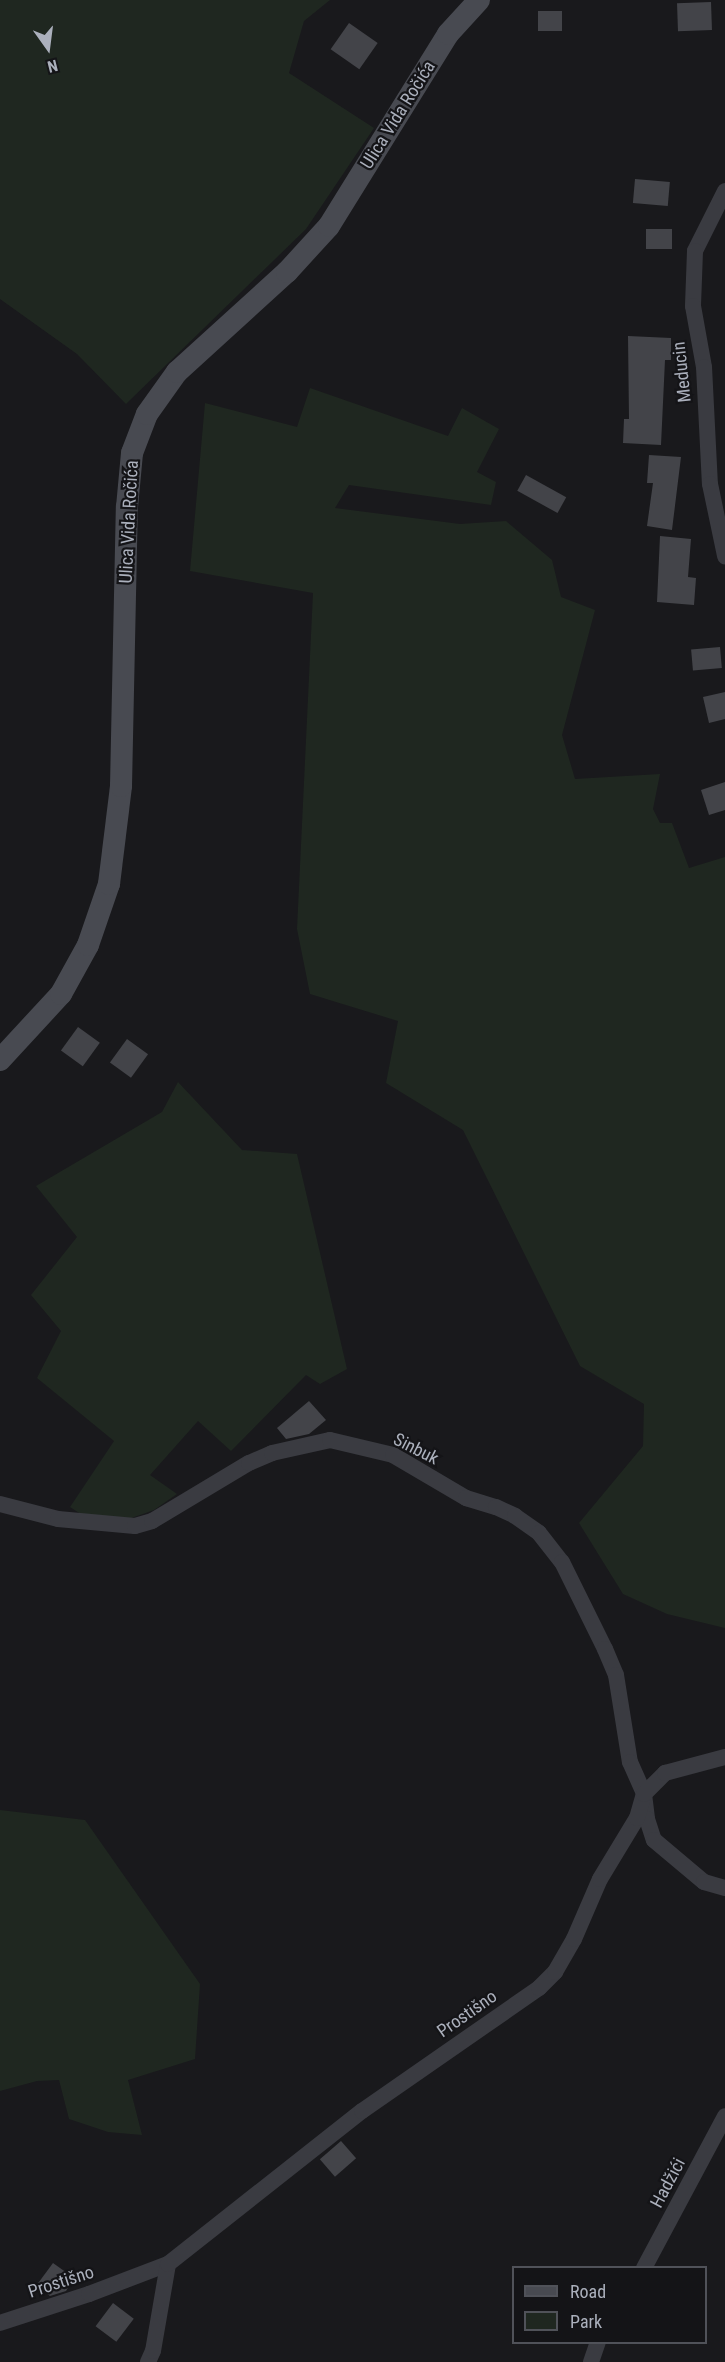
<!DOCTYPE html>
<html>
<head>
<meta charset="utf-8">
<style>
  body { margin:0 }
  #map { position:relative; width:725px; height:2362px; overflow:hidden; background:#19191c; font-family:"Roboto Condensed",sans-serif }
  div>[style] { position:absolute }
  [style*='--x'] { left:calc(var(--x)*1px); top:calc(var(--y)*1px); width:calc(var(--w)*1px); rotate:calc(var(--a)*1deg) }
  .green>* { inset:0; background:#1f2720 }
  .building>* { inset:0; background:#434449; transform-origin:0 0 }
  .minor>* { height:16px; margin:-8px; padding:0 8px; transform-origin:8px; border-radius:8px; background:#3a3b41 }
  .secondary>* { height:22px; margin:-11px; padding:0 11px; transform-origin:11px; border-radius:11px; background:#484a51 }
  span { translate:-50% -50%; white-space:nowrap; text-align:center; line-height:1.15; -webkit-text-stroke:4.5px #141417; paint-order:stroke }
  .street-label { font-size:18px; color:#abb0bc }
  .legend { position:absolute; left:512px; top:2266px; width:195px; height:78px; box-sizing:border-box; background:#141417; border:2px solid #505259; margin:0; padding:8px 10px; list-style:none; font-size:18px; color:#abb0bc }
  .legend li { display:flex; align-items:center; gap:12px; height:30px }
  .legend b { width:30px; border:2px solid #505259 }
  .north { position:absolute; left:18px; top:18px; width:60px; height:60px; -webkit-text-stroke:4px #141417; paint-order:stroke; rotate:166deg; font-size:16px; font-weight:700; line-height:24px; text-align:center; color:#abb0bc }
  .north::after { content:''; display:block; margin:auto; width:21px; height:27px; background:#abb0bc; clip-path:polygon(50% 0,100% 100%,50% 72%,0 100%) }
</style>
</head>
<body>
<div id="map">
  <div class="green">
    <div style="clip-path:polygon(0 0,330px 0,304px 21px,289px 73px,374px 128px,306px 229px,126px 404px,77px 354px,0 299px)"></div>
    <div style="clip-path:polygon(310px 388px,448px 436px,462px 408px,499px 429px,477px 472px,496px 482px,491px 505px,349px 485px,335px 508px,460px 524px,506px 521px,552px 560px,561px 597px,595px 610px,562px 735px,575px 779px,660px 774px,653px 809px,660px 823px,672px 823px,689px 868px,725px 857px,725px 1628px,667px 1614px,623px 1594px,579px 1523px,643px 1446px,644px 1404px,580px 1366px,463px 1130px,386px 1083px,398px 1021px,310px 994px,297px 929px,313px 593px,190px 571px,205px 403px,297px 427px)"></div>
    <div style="clip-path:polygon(178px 1082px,242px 1150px,297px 1154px,347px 1369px,320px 1384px,306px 1375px,231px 1451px,198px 1421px,150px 1475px,177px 1494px,154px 1510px,126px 1520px,87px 1518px,70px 1507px,114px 1441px,37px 1378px,61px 1331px,31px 1295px,77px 1237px,36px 1186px,162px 1112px)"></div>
    <div style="clip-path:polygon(0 1810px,85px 1820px,200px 1984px,195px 2059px,128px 2080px,142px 2135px,108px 2132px,69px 2119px,59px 2080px,37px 2081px,0 2091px)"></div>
  </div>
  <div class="building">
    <div style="left:711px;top:2px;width:28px;height:34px;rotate:88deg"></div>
    <div style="left:538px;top:11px;width:24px;height:20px"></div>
    <div style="left:349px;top:23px;width:35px;height:32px;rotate:35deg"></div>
    <div style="left:635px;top:179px;width:35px;height:24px;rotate:5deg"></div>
    <div style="left:646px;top:229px;width:26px;height:20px"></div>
    <div style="clip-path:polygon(628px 336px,671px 338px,671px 360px,665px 360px,661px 445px,623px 443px,624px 419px,629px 419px)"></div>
    <div style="clip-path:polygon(649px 455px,681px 457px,672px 530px,647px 526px,653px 483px,647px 483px)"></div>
    <div style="left:526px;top:475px;width:46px;height:18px;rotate:29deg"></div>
    <div style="clip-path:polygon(660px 536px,691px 539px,688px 577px,696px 578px,694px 605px,657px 602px)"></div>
    <div style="left:720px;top:647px;width:21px;height:29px;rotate:85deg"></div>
    <div style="clip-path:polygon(725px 692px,725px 719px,709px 723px,703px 697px)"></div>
    <div style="clip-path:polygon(725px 782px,725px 810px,709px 815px,701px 790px)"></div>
    <div style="left:78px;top:1027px;width:27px;height:29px;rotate:36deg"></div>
    <div style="left:127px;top:1039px;width:26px;height:29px;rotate:36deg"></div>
    <div style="clip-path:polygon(309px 1401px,326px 1420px,309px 1434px,286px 1439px,277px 1428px)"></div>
    <div style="left:341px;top:2141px;width:23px;height:28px;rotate:49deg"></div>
    <div style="clip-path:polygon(53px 2263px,74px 2278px,66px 2291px,50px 2296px,36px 2286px)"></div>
    <div style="left:113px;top:2303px;width:26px;height:29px;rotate:37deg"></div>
  </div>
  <div class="minor">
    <div style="--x:725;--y:191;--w:67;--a:116.6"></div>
    <div style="--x:695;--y:251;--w:55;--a:92.1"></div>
    <div style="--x:693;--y:306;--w:62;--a:79.8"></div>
    <div style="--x:704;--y:367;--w:117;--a:87.1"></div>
    <div style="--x:710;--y:484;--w:74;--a:78.2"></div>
    <div style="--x:0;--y:1504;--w:60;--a:14.5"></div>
    <div style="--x:58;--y:1519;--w:77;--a:5.2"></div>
    <div style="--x:135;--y:1526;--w:18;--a:-16"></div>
    <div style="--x:152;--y:1521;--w:113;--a:-30.9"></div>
    <div style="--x:249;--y:1463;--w:25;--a:-23"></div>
    <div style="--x:272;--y:1453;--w:59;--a:-12.6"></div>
    <div style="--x:330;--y:1440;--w:65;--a:13.4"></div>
    <div style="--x:393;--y:1455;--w:85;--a:30.5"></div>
    <div style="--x:466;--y:1498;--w:31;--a:17"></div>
    <div style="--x:496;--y:1507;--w:21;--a:25"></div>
    <div style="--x:515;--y:1516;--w:29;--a:35"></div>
    <div style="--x:539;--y:1533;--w:37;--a:52"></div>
    <div style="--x:562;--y:1562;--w:97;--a:63.7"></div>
    <div style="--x:605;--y:1649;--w:28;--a:67"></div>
    <div style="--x:616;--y:1675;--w:88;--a:80.9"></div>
    <div style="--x:630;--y:1762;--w:35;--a:66"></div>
    <div style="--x:644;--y:1794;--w:25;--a:83"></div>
    <div style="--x:647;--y:1819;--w:22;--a:72"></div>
    <div style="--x:654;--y:1840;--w:65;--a:40"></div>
    <div style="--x:704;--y:1882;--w:22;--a:16"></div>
    <div style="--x:644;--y:2268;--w:172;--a:-61.9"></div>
    <div style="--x:0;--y:2323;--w:94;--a:-18"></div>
    <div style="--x:89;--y:2294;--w:85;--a:-20.8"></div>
    <div style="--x:148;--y:2362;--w:12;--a:-66"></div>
    <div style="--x:153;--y:2351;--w:88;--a:-80.2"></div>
    <div style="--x:168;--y:2264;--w:247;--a:-38.3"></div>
    <div style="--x:362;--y:2111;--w:216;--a:-34.8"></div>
    <div style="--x:539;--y:1988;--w:23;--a:-45"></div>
    <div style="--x:555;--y:1972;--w:38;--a:-60"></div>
    <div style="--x:574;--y:1939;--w:65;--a:-66.6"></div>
    <div style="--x:600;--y:1879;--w:71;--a:-58.8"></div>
    <div style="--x:637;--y:1818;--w:25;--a:-74"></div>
    <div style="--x:644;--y:1794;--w:30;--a:-45"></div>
    <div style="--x:665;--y:1773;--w:62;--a:-14.9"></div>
    <div style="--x:591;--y:2362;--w:21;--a:-71"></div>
  </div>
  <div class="secondary">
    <div style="--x:0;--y:1060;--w:90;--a:-47.3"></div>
    <div style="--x:61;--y:994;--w:56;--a:-61.1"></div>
    <div style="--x:88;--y:945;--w:65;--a:-71"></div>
    <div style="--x:109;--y:884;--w:99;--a:-83"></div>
    <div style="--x:121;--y:786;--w:279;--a:-88.8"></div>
    <div style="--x:127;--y:507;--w:54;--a:-84.7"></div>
    <div style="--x:132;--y:453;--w:42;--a:-69"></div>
    <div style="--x:147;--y:414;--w:52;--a:-54.5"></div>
    <div style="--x:177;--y:372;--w:149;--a:-42.3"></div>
    <div style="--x:287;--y:272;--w:62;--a:-47.6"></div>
    <div style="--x:329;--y:226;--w:226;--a:-58.2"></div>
    <div style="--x:448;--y:34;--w:46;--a:-47.6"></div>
  </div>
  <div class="street-label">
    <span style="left:398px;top:115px;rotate:-58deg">Ulica Vida Ročića</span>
    <span style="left:682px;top:372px;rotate:-96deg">Meducin</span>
    <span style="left:129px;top:522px;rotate:-87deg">Ulica Vida Ročića</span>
    <span style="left:416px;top:1449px;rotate:27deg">Sinbuk</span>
    <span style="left:467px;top:2014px;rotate:-35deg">Prostišno</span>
    <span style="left:668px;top:2183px;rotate:-62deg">Hadžići</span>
    <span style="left:61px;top:2282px;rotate:-18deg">Prostišno</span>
  </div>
  <ul class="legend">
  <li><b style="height:8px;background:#484a51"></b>Road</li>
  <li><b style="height:16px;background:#1f2720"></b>Park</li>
  </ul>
  <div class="north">N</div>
</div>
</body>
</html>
